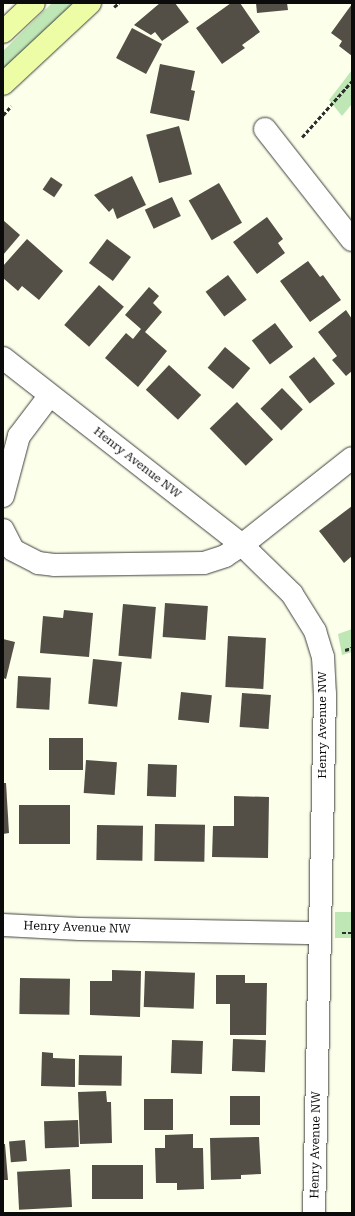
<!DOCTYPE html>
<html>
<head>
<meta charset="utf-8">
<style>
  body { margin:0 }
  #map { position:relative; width:355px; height:1216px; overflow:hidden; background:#fcffe9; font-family:"Roboto Serif",serif }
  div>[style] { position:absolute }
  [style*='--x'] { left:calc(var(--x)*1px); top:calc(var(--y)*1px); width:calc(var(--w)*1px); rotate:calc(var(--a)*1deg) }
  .green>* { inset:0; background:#bfe7b5; transform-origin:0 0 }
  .building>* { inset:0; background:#534f47; transform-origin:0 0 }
  .path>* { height:2.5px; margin-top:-1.25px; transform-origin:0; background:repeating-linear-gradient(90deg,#2d2d2d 0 4px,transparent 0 6px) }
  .roads { filter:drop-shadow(0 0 1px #3e3e3e) drop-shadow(0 0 1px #3e3e3e) }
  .street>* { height:22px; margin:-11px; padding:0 11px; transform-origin:11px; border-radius:11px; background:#fff }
  .secondary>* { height:22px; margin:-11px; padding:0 11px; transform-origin:11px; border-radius:11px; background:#ecfda5 }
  span { translate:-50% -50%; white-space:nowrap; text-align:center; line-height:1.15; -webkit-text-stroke:4px #fff; paint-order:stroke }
  .street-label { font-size:12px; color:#0b0b0b }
  .frame { position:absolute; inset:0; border:4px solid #0b0b0b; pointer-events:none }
</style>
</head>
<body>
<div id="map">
  <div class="green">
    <div style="clip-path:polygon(52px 3px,73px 3px,3px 73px,3px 51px)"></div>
    <div style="clip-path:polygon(352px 70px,352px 104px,342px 116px,329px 100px)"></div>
    <div style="clip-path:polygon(352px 629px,352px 652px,342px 655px,338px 634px)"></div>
    <div style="left:335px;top:912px;width:17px;height:26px"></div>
  </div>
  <div class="building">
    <div style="clip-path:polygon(160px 3px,175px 3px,189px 22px,162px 41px,155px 32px,151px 35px,134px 25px)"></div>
    <div style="clip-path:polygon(231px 3px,240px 3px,260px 32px,242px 45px,245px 48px,222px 64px,196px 28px)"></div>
    <div style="clip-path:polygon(256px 3px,287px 3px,288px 10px,257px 13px)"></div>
    <div style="clip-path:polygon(352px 4px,352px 56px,339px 46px,342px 41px,331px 33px)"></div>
    <div style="left:132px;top:28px;width:34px;height:34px;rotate:28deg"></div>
    <div style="clip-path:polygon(160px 64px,195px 71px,191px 90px,195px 91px,189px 121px,150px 113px)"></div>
    <div style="left:179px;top:126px;width:50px;height:34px;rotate:75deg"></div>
    <div style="clip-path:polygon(132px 176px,146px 205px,117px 219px,113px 208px,109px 212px,94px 195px)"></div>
    <div style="left:51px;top:177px;width:14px;height:15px;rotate:34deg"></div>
    <div style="left:219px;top:183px;width:46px;height:35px;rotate:60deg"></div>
    <div style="left:172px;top:197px;width:21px;height:30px;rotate:65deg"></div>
    <div style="clip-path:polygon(267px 217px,283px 239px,278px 243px,285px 253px,257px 274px,233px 242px)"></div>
    <div style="clip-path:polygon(3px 220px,20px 235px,3px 255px)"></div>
    <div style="clip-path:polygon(27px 239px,63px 271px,39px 300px,22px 286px,18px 291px,3px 278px,3px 266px)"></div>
    <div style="left:107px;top:239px;width:30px;height:30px;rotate:37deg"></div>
    <div style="clip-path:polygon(308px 261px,320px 277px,323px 275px,341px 300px,310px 322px,280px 281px)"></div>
    <div style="left:228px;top:275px;width:31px;height:28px;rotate:53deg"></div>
    <div style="left:99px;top:285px;width:33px;height:53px;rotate:41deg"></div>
    <div style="clip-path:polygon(149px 287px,159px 296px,153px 303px,162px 312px,145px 332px,167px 351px,138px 387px,105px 358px,126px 333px,133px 339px,141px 329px,125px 315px)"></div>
    <div style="clip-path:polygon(346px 310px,352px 319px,352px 371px,346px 376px,332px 360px,337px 356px,318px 332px)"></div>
    <div style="left:275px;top:323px;width:30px;height:29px;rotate:53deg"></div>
    <div style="left:225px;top:347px;width:33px;height:27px;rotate:40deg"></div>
    <div style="left:314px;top:357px;width:34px;height:32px;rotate:52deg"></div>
    <div style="left:169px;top:365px;width:44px;height:34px;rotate:43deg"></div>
    <div style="left:282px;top:388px;width:30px;height:30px;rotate:46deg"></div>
    <div style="left:237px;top:402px;width:52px;height:38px;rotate:46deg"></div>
    <div style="clip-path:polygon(352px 506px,352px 556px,344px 563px,319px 531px)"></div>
    <div style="left:165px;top:603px;width:43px;height:34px;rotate:4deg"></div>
    <div style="left:123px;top:604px;width:33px;height:52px;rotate:5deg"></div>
    <div style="clip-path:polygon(64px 610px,93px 613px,89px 657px,40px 653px,43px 616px,63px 618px)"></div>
    <div style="left:228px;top:636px;width:38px;height:51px;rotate:3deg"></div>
    <div style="clip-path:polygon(3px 639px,15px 642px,6px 679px,3px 678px)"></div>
    <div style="left:93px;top:659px;width:29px;height:45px;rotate:6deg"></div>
    <div style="left:18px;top:676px;width:33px;height:32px;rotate:3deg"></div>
    <div style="left:181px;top:692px;width:31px;height:28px;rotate:6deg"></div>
    <div style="left:242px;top:693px;width:29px;height:34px;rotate:4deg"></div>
    <div style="left:49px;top:738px;width:34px;height:32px"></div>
    <div style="left:86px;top:760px;width:31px;height:33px;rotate:4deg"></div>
    <div style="left:148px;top:764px;width:29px;height:32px;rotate:2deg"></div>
    <div style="clip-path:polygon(3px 783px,6px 783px,9px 833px,3px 834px)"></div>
    <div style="clip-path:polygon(234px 796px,269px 797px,268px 858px,212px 857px,213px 826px,234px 826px)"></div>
    <div style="left:19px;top:805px;width:51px;height:39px"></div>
    <div style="left:155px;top:824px;width:50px;height:37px;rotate:1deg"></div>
    <div style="left:97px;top:825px;width:46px;height:35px;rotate:1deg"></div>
    <div style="clip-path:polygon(112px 970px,141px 971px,140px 1017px,90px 1015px,90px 981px,112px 981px)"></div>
    <div style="left:145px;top:971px;width:50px;height:36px;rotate:2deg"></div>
    <div style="clip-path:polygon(216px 975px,245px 975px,245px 983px,267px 983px,266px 1035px,230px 1035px,230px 1004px,216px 1004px)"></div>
    <div style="left:20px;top:978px;width:50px;height:36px;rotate:1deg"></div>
    <div style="left:233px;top:1039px;width:33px;height:32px;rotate:2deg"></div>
    <div style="left:172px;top:1040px;width:31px;height:33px;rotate:2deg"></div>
    <div style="clip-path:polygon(42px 1052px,53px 1053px,53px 1058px,75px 1059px,75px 1087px,41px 1086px)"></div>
    <div style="left:79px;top:1055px;width:43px;height:30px;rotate:1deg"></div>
    <div style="clip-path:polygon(106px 1091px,107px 1102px,111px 1102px,112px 1143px,80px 1144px,78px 1092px)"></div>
    <div style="left:260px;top:1096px;width:29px;height:30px;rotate:90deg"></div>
    <div style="left:173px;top:1099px;width:31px;height:29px;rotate:90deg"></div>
    <div style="left:78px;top:1120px;width:27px;height:34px;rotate:88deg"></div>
    <div style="clip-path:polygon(193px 1134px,193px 1148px,203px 1148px,204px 1189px,177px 1190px,177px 1183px,156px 1183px,155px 1148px,165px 1148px,165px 1135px)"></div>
    <div style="clip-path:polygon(259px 1137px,261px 1174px,241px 1175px,241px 1179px,211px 1180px,210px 1138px)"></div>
    <div style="left:25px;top:1140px;width:21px;height:16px;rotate:85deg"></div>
    <div style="clip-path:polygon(3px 1144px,5px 1144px,8px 1180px,3px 1180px)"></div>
    <div style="left:92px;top:1165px;width:51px;height:34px"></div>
    <div style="left:70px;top:1169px;width:38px;height:53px;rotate:87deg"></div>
  </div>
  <div class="path">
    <div style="--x:114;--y:7;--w:6;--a:-39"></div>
    <div style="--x:3;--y:115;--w:12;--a:-48"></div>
    <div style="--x:302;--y:137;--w:75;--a:-48.2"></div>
    <div style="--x:345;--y:650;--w:7;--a:-16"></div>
    <div style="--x:342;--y:933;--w:10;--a:0"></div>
  </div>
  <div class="roads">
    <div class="street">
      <div style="--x:265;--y:129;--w:141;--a:51.9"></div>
      <div style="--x:3;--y:358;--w:303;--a:38"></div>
      <div style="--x:242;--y:545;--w:70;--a:44.4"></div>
      <div style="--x:292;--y:594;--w:44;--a:58.1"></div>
      <div style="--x:315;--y:631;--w:27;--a:73"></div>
      <div style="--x:323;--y:657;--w:37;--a:87"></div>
      <div style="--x:325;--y:694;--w:519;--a:91.21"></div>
      <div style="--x:3;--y:496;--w:62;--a:-75.1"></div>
      <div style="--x:19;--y:436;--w:51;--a:-52.9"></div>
      <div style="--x:3;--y:530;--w:22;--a:63"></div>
      <div style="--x:13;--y:550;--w:28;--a:27"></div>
      <div style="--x:38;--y:563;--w:16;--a:7"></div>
      <div style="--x:54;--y:565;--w:150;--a:-0.8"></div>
      <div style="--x:204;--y:563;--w:22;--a:-18"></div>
      <div style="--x:225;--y:556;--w:20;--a:-33"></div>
      <div style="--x:242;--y:545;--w:140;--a:-38.3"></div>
      <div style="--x:3;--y:925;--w:77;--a:3"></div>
      <div style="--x:80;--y:929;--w:240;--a:1"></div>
    </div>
    <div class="secondary">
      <div style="--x:3;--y:32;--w:42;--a:-43.1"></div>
      <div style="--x:3;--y:84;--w:119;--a:-43"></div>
    </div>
  </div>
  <div class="street-label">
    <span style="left:137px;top:463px;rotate:38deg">Henry Avenue NW</span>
    <span style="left:323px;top:725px;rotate:-90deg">Henry Avenue NW</span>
    <span style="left:77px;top:928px;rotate:2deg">Henry Avenue NW</span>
    <span style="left:316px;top:1145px;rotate:-89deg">Henry Avenue NW</span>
  </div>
  <div class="frame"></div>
</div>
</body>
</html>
